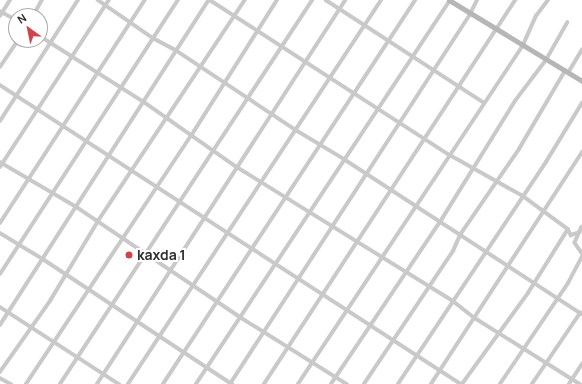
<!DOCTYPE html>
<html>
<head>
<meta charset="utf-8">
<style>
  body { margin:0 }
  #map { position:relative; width:582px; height:384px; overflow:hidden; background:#fff; font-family:Manrope,sans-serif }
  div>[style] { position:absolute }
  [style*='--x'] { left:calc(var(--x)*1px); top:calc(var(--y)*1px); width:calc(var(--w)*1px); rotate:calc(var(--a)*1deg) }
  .minor>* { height:3.5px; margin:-1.75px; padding:0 1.75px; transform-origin:1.75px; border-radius:1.75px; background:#c9c9c9 }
  .secondary>* { height:5px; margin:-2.5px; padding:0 2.5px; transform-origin:2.5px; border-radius:2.5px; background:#b6b6b6 }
  .dots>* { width:11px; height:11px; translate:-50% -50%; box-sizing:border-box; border:2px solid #fff; border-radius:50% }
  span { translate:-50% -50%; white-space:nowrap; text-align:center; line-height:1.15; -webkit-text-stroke:4px #fff; paint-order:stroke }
  .poi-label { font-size:14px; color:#2c2c2c; font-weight:700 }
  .left { translate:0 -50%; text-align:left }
  .north { position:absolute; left:8px; top:8px; width:40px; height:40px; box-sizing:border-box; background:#fff; border:1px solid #ababab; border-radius:50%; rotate:327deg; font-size:11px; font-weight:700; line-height:16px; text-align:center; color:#2c2c2c }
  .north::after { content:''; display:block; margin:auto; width:14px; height:18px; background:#cf434c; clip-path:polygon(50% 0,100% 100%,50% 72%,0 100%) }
</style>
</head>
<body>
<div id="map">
  <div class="minor">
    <div style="--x:98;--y:0;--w:67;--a:34.6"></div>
    <div style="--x:153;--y:38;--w:27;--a:28"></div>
    <div style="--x:177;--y:51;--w:143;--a:33.6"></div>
    <div style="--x:296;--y:130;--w:56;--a:31.1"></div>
    <div style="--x:344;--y:159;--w:284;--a:33.1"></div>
    <div style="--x:210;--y:0;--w:286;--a:32.9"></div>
    <div style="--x:450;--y:155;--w:84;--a:29.3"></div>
    <div style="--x:523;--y:196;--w:56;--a:36.3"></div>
    <div style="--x:326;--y:0;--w:187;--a:33"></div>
    <div style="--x:0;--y:11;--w:18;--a:29"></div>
    <div style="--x:471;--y:12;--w:13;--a:-63"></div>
    <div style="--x:0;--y:16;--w:19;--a:-58"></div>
    <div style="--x:33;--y:16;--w:18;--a:-61"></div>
    <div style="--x:40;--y:36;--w:123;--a:32.4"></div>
    <div style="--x:144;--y:102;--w:113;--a:35"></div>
    <div style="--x:237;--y:167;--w:254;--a:31.8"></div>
    <div style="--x:453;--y:301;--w:28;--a:38"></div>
    <div style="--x:475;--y:318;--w:124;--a:32.2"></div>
    <div style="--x:0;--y:67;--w:32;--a:-56"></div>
    <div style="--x:568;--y:73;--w:27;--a:-59"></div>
    <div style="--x:0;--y:85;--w:549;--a:32.97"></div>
    <div style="--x:0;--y:121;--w:144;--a:-57.2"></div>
    <div style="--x:0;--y:162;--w:87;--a:30.4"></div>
    <div style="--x:75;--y:206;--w:199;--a:33.9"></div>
    <div style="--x:240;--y:317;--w:126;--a:32.1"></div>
    <div style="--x:0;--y:167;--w:199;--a:-56.9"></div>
    <div style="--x:0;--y:223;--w:266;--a:-57"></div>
    <div style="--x:582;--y:227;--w:17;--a:114"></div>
    <div style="--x:575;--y:243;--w:12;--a:55"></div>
    <div style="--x:0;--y:233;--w:50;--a:31.2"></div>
    <div style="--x:43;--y:259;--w:227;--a:33.5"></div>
    <div style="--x:0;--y:274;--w:327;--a:-57"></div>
    <div style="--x:0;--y:307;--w:142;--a:32.9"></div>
    <div style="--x:0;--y:325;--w:386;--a:-57.3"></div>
    <div style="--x:0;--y:372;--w:87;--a:-54.8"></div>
    <div style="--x:50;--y:301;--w:93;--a:-59"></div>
    <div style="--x:98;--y:221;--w:265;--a:-56.4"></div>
    <div style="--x:0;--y:378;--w:13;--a:29"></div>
    <div style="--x:26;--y:384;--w:298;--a:-56.4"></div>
    <div style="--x:191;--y:136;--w:161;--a:-57.7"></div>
    <div style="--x:60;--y:384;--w:459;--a:-56.7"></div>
    <div style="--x:97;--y:384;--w:457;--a:-57.1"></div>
    <div style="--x:128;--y:384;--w:460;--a:-56.6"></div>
    <div style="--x:163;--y:384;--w:459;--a:-56.7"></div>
    <div style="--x:196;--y:384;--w:460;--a:-56.5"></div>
    <div style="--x:230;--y:384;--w:442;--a:-57"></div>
    <div style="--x:264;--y:384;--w:459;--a:-56.8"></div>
    <div style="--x:298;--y:384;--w:407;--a:-56.4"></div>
    <div style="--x:523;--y:45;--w:32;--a:-66"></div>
    <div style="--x:536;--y:16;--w:20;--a:-53"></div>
    <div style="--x:331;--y:384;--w:195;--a:-56.1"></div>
    <div style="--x:440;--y:222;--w:142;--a:-58.2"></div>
    <div style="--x:515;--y:101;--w:51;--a:-52.9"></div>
    <div style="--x:546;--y:60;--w:43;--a:-60.4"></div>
    <div style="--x:364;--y:384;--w:160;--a:-56.2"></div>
    <div style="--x:453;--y:251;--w:17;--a:-66"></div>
    <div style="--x:460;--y:235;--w:104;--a:-55.5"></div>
    <div style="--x:519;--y:149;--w:91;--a:-59.5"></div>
    <div style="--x:398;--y:384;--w:267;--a:-56.3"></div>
    <div style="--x:546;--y:162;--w:69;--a:-58.6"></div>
    <div style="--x:431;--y:384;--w:277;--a:-56.9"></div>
    <div style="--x:462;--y:384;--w:112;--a:-54"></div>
    <div style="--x:528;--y:293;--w:75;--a:-58"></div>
    <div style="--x:568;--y:229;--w:7;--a:63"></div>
    <div style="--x:571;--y:235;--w:9;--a:-18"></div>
    <div style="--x:500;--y:384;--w:122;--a:-56"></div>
    <div style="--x:568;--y:283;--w:30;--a:-62"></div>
    <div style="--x:532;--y:384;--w:86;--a:-55.9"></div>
    <div style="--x:569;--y:384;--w:24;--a:-57"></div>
  </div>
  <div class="secondary">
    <div style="--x:449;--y:0;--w:156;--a:31.3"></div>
  </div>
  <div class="dots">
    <div style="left:129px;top:255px;background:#cf434c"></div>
  </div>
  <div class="poi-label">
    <span class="left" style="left:137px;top:255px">kaxda 1</span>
  </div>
  <div class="north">N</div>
</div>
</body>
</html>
